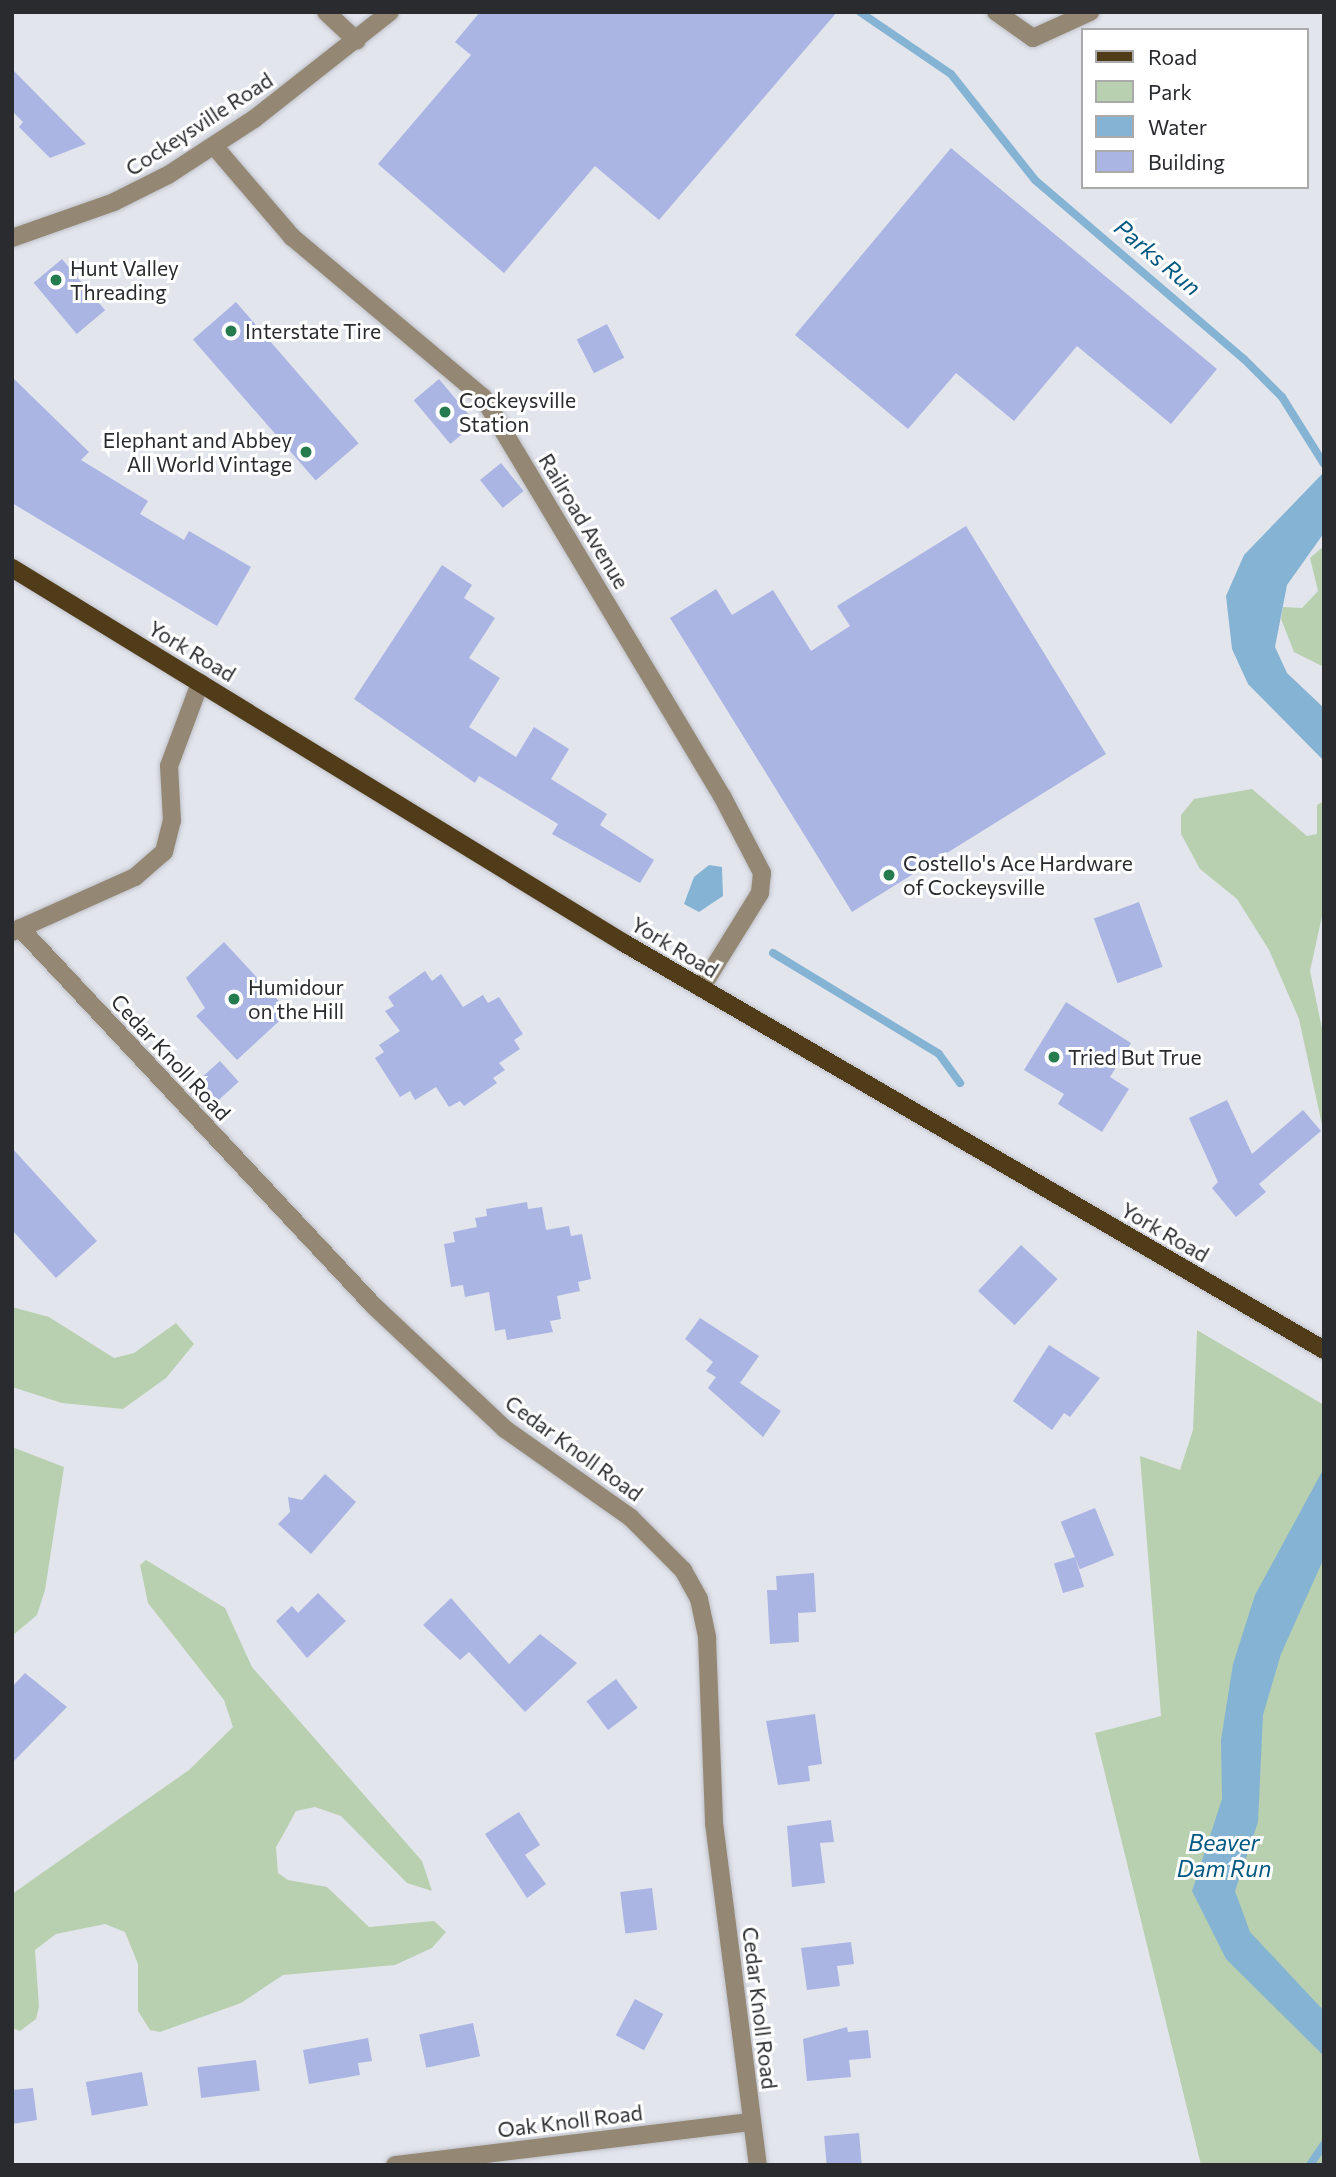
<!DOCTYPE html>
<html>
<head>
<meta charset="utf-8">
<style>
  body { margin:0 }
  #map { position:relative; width:1336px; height:2177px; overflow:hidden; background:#e3e5ed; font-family:Commissioner,sans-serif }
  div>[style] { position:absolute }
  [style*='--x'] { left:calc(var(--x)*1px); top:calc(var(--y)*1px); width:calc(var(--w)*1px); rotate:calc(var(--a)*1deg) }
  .green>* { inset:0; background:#b8d0b0 }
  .water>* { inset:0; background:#84b3d3 }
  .stream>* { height:8px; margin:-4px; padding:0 4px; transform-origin:4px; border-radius:4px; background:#84b3d3 }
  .building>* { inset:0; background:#aab5e3; transform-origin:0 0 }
  .roads { filter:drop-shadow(0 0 2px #bec0c7) drop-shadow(0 0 2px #bec0c7) }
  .minor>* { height:18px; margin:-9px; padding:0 9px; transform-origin:9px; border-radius:9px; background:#948875 }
  .major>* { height:18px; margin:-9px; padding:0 9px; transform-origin:9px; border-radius:9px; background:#513c1a }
  .dots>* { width:19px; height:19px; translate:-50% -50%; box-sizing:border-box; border:4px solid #fff; border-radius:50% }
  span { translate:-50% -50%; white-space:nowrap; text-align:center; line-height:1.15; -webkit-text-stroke:6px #fff; paint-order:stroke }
  .street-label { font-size:21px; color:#2a2b2e }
  .poi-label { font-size:21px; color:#2a2b2e }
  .left { translate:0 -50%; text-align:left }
  .right { translate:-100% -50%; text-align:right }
  .water-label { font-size:23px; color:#005780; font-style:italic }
  .frame { position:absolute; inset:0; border:14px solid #2a2b2e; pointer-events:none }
  .legend { position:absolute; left:1081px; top:28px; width:228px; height:161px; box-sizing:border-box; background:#fff; border:2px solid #aaaaab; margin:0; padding:9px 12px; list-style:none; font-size:21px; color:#2a2b2e }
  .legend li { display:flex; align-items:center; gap:14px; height:35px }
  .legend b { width:35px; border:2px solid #aaaaab }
</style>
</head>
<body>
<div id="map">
  <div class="green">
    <div style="clip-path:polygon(1324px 546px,1324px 667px,1294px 652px,1281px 619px,1283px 607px,1302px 608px,1318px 591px,1310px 558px)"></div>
    <div style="clip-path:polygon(1252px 789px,1307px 836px,1317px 834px,1317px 805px,1324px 801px,1324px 907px,1310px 971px,1324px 1038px,1324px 1134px,1299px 1019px,1269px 950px,1237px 899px,1200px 869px,1181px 834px,1181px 815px,1194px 799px)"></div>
    <div style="clip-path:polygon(12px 1307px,49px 1317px,114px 1358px,134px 1353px,176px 1323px,194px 1344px,166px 1378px,123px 1409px,62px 1403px,12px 1387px)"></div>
    <div style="clip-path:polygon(1197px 1330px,1324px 1405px,1324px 2165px,1201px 2165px,1095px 1733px,1161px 1716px,1140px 1456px,1180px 1470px,1193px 1430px)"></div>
    <div style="clip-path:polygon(12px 1447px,64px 1467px,45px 1590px,37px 1615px,12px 1636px)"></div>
    <div style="clip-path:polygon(146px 1560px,225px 1608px,252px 1667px,422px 1861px,432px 1891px,407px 1883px,341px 1816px,315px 1807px,296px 1811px,283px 1835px,276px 1847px,278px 1873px,288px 1880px,327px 1887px,369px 1927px,434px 1921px,446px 1932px,432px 1948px,395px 1965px,283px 1975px,241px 2003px,160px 2032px,150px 2030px,138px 2011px,138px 1964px,125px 1932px,105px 1924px,56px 1934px,35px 1950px,39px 2007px,36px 2019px,20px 2031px,12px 2028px,12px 1894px,189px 1770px,233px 1727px,224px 1700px,148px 1603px,140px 1565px)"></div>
  </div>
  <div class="water">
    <div style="clip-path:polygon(1324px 472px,1324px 533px,1287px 585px,1275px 647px,1287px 673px,1324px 708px,1324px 761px,1248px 684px,1232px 649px,1226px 596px,1244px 555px)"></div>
    <div style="clip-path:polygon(709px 865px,722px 867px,723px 896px,699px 912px,684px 904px,694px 877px)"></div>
    <div style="clip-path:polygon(1324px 1468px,1324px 1558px,1281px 1654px,1263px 1715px,1258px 1822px,1235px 1891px,1250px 1932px,1324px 2011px,1324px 2056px,1226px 1959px,1192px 1891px,1222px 1799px,1221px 1740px,1233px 1664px,1255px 1595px)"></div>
  </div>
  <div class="stream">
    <div style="--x:860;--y:12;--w:110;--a:34.3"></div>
    <div style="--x:951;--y:74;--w:135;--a:51.6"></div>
    <div style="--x:1035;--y:180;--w:275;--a:40.6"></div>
    <div style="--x:1244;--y:359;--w:54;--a:45"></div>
    <div style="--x:1282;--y:397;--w:79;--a:57.9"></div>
    <div style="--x:773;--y:953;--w:194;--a:31.3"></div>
    <div style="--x:939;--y:1054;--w:36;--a:54"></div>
    <div style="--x:1310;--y:2165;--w:25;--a:-56"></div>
  </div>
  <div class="building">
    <div style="clip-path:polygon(480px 12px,837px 12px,659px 220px,595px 166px,504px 273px,378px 164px,471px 55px,455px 42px)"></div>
    <div style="clip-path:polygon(12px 69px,86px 144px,50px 158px,19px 127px,23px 122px,12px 111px)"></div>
    <div style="clip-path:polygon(951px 148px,1217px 369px,1171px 424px,1077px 346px,1014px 421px,956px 373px,908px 429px,795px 335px)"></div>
    <div style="left:62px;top:259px;width:67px;height:37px;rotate:50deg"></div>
    <div style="left:236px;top:302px;width:187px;height:57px;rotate:49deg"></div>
    <div style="left:607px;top:324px;width:38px;height:34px;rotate:63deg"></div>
    <div style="clip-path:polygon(12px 377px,89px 452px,81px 460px,148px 501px,140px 514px,184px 540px,189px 531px,251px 567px,217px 626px,12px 503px)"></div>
    <div style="left:439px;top:379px;width:57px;height:33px;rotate:50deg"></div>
    <div style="left:501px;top:463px;width:36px;height:27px;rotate:51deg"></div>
    <div style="clip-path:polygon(966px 526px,1106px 754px,852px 912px,670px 618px,716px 589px,732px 615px,773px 590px,811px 651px,850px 626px,837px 606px)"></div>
    <div style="clip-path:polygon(442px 565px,472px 585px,464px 598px,495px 618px,469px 658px,500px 678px,469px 727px,516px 757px,534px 727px,569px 749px,551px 779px,607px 814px,600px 825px,654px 860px,640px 883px,552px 834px,558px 824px,479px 776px,475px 783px,354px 699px)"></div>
    <div style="left:1139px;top:902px;width:69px;height:48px;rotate:70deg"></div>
    <div style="clip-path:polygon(224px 942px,289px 1012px,237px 1060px,196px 1016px,205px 1008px,186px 978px)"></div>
    <div style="clip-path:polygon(425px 971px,432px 981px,441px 974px,463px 1007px,483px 995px,488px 1003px,499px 997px,523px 1034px,514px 1040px,520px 1049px,499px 1063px,505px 1070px,493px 1078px,497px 1083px,464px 1106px,460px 1101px,449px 1107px,436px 1087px,415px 1100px,410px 1091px,400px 1097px,375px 1058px,384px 1052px,379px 1045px,400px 1031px,385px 1011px,394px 1006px,388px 997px)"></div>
    <div style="clip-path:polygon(1066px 1002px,1131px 1043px,1110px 1077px,1129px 1089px,1102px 1132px,1058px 1104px,1064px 1094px,1024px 1070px)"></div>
    <div style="left:220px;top:1061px;width:28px;height:30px;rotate:48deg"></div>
    <div style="clip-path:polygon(1227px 1100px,1252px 1154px,1303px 1110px,1321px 1131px,1259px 1184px,1266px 1192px,1236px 1217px,1212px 1188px,1218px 1182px,1189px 1118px)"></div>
    <div style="clip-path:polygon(12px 1148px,97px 1241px,56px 1278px,12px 1230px)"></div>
    <div style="clip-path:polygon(527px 1202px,528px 1209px,542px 1207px,546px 1230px,569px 1226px,571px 1236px,582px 1234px,591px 1279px,578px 1282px,580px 1291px,557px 1296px,561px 1319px,550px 1321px,553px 1332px,507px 1340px,505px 1329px,495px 1331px,489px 1292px,465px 1297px,463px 1285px,451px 1287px,444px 1244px,455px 1242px,453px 1232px,477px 1227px,475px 1218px,487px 1216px,486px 1209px)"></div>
    <div style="left:1021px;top:1245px;width:50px;height:63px;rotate:43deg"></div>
    <div style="clip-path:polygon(700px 1318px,759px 1356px,740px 1383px,781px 1411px,763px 1437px,708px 1388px,716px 1377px,706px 1371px,713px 1362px,685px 1339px)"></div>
    <div style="clip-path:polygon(1049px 1345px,1100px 1378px,1070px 1417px,1064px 1413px,1052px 1430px,1013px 1401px)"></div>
    <div style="clip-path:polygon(325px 1474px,356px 1502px,311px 1554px,278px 1524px,290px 1512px,288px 1497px,302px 1500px)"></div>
    <div style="left:1095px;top:1508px;width:51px;height:37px;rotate:68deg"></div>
    <div style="left:1075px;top:1557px;width:31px;height:22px;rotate:73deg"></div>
    <div style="clip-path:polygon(814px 1573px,816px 1612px,798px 1613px,799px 1642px,770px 1644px,767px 1590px,777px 1590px,776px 1576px)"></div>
    <div style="clip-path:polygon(318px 1593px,346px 1621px,307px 1658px,276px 1621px,292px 1606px,298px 1613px)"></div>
    <div style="clip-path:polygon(451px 1598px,509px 1664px,540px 1634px,577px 1663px,525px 1712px,469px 1652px,460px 1660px,423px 1625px)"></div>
    <div style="clip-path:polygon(25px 1673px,67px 1707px,12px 1763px,12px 1687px)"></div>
    <div style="left:616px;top:1679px;width:36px;height:37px;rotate:53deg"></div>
    <div style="clip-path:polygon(815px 1714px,822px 1764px,808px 1766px,810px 1781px,778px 1785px,766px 1721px)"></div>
    <div style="clip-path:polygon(519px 1812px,540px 1845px,525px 1855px,546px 1884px,527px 1898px,485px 1834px)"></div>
    <div style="clip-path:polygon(831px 1820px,834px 1842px,820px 1843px,825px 1883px,792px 1887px,787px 1826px)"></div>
    <div style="left:652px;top:1888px;width:42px;height:32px;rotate:83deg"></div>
    <div style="clip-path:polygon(851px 1942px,854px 1964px,837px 1966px,840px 1986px,807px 1990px,801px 1948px)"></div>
    <div style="left:635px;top:1999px;width:32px;height:41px;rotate:28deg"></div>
    <div style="left:473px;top:2023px;width:34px;height:55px;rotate:78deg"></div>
    <div style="clip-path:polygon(847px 2027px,848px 2032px,868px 2030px,871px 2058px,849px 2060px,851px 2077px,807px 2081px,803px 2039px)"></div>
    <div style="clip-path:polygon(368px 2038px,372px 2061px,358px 2063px,360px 2075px,309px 2084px,303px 2050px)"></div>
    <div style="left:256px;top:2060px;width:31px;height:59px;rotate:83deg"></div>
    <div style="left:142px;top:2072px;width:34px;height:57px;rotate:80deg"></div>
    <div style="clip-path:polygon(33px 2088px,37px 2120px,12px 2124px,12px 2090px)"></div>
    <div style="left:859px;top:2133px;width:32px;height:35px;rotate:85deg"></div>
  </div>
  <div class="roads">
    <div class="minor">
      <div style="--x:326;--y:12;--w:42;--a:43.1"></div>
      <div style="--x:996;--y:12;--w:45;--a:35.1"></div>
      <div style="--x:1033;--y:38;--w:63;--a:-24.5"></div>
      <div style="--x:214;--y:146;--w:120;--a:49.4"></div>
      <div style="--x:292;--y:237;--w:249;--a:40"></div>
      <div style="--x:483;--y:397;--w:465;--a:59.1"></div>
      <div style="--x:722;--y:796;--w:87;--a:62.5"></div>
      <div style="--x:762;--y:873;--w:20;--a:96"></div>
      <div style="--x:760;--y:893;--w:112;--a:121.8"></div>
      <div style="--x:12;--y:238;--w:108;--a:-19.4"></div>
      <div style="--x:114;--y:202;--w:60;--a:-26.6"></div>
      <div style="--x:168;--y:175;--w:103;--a:-33.1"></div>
      <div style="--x:254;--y:119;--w:173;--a:-38.2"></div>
      <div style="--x:20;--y:928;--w:518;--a:46.88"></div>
      <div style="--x:374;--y:1306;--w:180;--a:43.2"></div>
      <div style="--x:505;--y:1429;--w:154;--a:35.2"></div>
      <div style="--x:631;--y:1518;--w:74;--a:45"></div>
      <div style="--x:683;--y:1570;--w:33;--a:61"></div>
      <div style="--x:699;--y:1599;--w:40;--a:78"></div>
      <div style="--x:707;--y:1638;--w:185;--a:87.8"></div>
      <div style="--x:714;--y:1823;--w:345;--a:82.7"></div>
      <div style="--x:12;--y:932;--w:135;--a:-24.1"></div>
      <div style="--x:135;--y:877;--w:38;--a:-41"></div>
      <div style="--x:164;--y:852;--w:32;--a:-76"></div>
      <div style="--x:172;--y:821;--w:55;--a:-93.1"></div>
      <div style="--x:169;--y:766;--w:89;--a:-69.5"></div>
      <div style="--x:395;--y:2165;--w:359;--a:-6.9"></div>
    </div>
    <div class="major">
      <div style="--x:12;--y:568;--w:718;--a:31.5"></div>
      <div style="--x:624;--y:943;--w:810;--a:30.17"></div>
    </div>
  </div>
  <div class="dots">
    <div style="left:56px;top:280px;background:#267b4e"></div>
    <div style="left:231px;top:331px;background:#267b4e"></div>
    <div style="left:445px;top:412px;background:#267b4e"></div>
    <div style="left:306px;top:452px;background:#267b4e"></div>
    <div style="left:889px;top:875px;background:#267b4e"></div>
    <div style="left:234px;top:999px;background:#267b4e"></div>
    <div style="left:1054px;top:1057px;background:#267b4e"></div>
  </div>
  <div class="street-label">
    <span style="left:199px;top:124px;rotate:-33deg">Cockeysville Road</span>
    <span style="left:584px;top:521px;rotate:59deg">Railroad Avenue</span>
    <span style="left:192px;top:651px;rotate:31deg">York Road</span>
    <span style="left:675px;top:947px;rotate:31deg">York Road</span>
    <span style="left:171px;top:1057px;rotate:47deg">Cedar Knoll Road</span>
    <span style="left:1165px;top:1232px;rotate:30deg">York Road</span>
    <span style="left:574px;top:1448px;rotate:36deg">Cedar Knoll Road</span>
    <span style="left:760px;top:2008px;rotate:83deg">Cedar Knoll Road</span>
    <span style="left:570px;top:2121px;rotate:-7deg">Oak Knoll Road</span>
  </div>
  <div class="poi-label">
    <span class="left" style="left:70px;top:280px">Hunt Valley<br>Threading</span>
    <span class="left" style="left:245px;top:331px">Interstate Tire</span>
    <span class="left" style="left:459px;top:412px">Cockeysville<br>Station</span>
    <span class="right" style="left:292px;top:452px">Elephant and Abbey<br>All World Vintage</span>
    <span class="left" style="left:903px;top:875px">Costello's Ace Hardware<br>of Cockeysville</span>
    <span class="left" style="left:248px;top:999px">Humidour<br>on the Hill</span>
    <span class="left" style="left:1068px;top:1057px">Tried But True</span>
  </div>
  <div class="water-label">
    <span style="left:1158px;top:257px;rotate:40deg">Parks Run</span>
    <span style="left:1224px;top:1855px">Beaver<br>Dam Run</span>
  </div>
  <div class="frame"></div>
  <ul class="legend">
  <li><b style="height:9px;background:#513c1a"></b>Road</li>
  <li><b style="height:19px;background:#b8d0b0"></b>Park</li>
  <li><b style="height:19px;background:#84b3d3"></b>Water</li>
  <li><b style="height:19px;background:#aab5e3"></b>Building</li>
  </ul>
</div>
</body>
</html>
